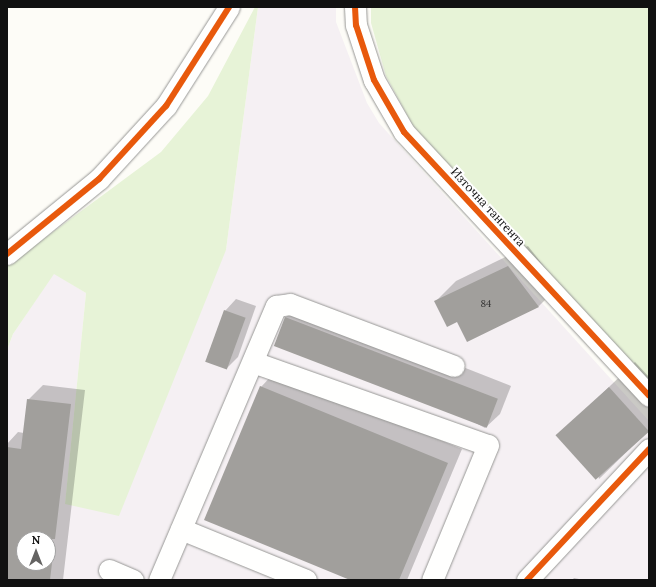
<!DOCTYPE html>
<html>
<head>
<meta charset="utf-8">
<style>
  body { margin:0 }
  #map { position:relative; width:656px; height:587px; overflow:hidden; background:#fdfcf7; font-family:Lora,serif }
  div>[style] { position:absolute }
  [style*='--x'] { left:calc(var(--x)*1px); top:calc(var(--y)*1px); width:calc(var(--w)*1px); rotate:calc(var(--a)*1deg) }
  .industrial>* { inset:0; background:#f5f0f3 }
  .green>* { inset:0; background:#e7f3d7 }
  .shadow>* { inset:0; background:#0003 }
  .building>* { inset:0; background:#a19f9c; transform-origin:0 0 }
  .roads { filter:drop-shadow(0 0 1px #979795) drop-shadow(0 0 1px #979795) }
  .minor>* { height:21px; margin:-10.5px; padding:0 10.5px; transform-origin:10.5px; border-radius:10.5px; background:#fffffe }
  .cycleway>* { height:6px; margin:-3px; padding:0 3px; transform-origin:3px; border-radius:3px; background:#e8590c }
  span { translate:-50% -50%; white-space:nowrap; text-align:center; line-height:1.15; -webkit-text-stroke:4px #fff; paint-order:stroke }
  .number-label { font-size:10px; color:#353434 }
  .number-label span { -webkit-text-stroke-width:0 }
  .street-label { font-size:12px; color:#111 }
  .frame { position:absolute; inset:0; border:8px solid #111; pointer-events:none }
  .north { position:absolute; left:16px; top:531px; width:40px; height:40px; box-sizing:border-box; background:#fff; border:1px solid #a0a0a0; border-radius:50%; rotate:0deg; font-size:11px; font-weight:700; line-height:16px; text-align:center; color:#111 }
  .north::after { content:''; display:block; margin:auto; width:14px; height:18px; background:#646362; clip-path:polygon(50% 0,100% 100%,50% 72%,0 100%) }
</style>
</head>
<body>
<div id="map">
  <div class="industrial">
    <div style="clip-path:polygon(evenodd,258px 7px,336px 7px,336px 22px,367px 103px,379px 123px,649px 421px,649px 580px,7px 580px,7px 350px,13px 334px,54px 273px,86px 293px,65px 504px,226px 250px,258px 7px,24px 539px,48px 539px,48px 563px,24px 563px,24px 539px)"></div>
  </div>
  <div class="green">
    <div style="clip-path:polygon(255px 7px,258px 7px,226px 250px,119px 516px,65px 504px,86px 293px,54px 274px,13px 334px,7px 350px,7px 266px,161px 152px,208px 96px)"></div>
    <div style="clip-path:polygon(371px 7px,649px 7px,649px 384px,413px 126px,386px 76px,371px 23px)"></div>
  </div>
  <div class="shadow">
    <div style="clip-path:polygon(528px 246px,559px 286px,539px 306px,458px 320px,436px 301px,456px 281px)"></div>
    <div style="clip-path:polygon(236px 299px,256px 306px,238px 357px,227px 368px,225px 311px)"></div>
    <div style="clip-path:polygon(300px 303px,511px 386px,500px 414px,485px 428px,285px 318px)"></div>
    <div style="clip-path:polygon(635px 362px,649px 377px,649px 430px,599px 479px,584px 411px)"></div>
    <div style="clip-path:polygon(275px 372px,462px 449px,407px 580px,352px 580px,261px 387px)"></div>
    <div style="clip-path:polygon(evenodd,43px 385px,85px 390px,63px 580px,7px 580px,7px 444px,18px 432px,24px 433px,28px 400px,43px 385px,24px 539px,48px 539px,48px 563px,24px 563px,24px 539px)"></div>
    <div style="clip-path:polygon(574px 578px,584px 580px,572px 580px)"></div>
  </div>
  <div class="building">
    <div style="clip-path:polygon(508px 266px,539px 307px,467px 342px,457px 322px,447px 327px,434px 301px)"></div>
    <div style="left:224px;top:310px;width:23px;height:55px;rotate:20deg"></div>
    <div style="left:285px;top:317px;width:228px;height:31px;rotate:21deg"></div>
    <div style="clip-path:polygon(260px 386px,448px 463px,399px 580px,350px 580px,204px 520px)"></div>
    <div style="left:609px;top:387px;width:60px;height:72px;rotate:48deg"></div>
    <div style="clip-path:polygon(27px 399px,71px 404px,55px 539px,24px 539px,24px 563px,52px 563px,50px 580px,7px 580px,7px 447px,21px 449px)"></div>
  </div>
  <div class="roads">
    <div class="minor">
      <div style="--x:355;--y:7;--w:18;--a:87"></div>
      <div style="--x:356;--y:25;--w:58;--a:71.9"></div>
      <div style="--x:374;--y:80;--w:60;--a:60"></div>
      <div style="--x:404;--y:132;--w:360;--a:47.1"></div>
      <div style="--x:7;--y:254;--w:119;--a:-39.2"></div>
      <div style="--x:99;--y:179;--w:99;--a:-47.5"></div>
      <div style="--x:166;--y:106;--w:117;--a:-57.5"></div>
      <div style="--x:253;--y:362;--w:249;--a:19.5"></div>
      <div style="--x:488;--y:445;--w:146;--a:112.5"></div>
      <div style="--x:181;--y:529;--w:135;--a:22.2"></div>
      <div style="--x:109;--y:570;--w:26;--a:23"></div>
      <div style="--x:159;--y:580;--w:298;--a:-66.9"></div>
      <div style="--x:276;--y:306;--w:14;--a:-8"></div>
      <div style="--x:290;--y:304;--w:175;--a:20.7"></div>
      <div style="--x:527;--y:580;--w:179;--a:-47"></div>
    </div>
  </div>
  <div class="cycleway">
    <div style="--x:355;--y:7;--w:18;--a:87"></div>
    <div style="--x:356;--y:25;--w:58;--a:71.9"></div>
    <div style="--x:374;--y:80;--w:60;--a:60"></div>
    <div style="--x:404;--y:132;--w:360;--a:47.1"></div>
    <div style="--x:7;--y:254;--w:119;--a:-39.2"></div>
    <div style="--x:99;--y:179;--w:99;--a:-47.5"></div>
    <div style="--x:166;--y:106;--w:117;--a:-57.5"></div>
    <div style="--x:527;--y:580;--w:179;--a:-47"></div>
  </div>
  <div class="number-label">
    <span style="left:486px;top:304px">84</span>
  </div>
  <div class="street-label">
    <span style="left:488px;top:207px;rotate:47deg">Източна тангента</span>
  </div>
  <div class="frame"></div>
  <div class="north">N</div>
</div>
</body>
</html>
